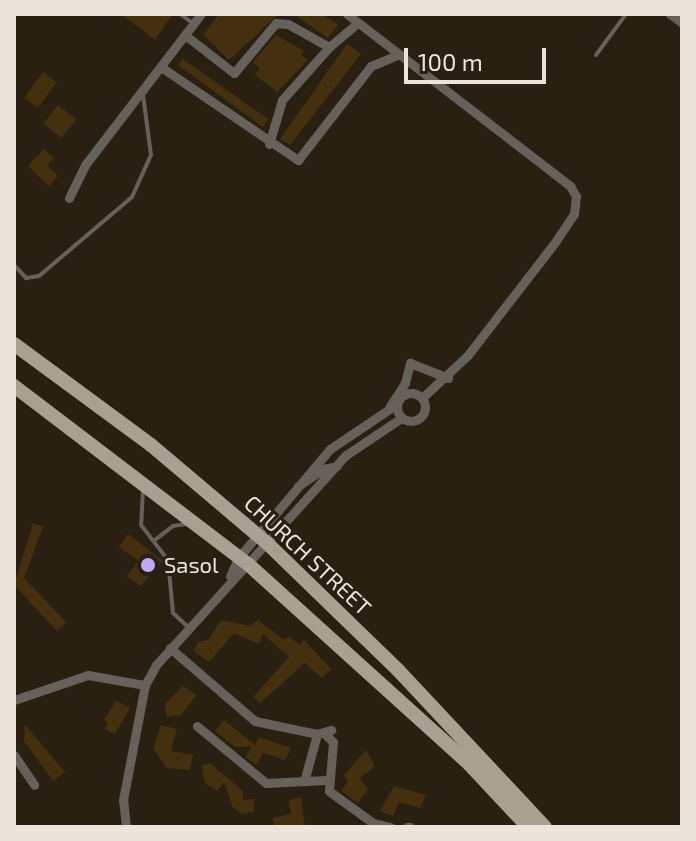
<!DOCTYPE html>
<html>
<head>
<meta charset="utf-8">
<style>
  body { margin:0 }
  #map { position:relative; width:696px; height:841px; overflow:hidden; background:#292012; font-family:"Exo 2",sans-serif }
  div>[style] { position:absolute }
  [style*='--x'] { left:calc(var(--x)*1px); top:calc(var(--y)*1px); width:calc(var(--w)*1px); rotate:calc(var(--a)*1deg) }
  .building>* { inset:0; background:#44300e; transform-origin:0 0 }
  .lane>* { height:4px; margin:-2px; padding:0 2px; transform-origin:2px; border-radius:2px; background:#66615a }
  .street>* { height:9px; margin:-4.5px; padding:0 4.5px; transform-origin:4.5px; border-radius:4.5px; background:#66615a }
  .street>.ring { margin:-4.5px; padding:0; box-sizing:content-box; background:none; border:9px solid #66615a; border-radius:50% }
  .primary>* { height:14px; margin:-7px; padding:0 7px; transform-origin:7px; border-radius:7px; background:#aaa091 }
  .dots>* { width:22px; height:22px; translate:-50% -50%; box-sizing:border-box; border:4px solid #292012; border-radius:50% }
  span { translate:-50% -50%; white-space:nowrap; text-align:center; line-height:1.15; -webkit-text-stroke:6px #292012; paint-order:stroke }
  .street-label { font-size:22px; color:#ebe5dc }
  .poi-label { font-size:22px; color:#ebe5dc }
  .left { translate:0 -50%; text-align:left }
  .frame { position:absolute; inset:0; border:16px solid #ebe5dc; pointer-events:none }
  .scale { position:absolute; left:404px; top:48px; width:142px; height:36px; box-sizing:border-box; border:4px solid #ebe5dc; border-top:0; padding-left:10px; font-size:24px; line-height:28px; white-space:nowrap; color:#ebe5dc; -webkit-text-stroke:6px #292012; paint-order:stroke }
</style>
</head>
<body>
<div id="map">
  <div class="building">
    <div style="clip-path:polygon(121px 14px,173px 14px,155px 40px)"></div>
    <div style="clip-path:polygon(219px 14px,279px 14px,229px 60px,203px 35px)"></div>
    <div style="clip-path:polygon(294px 14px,322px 14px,338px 25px,328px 38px)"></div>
    <div style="clip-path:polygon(276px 35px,304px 51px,301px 55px,308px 60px,277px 92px,255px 75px,260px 68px,253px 62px)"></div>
    <div style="clip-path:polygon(347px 44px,361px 54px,290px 145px,280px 139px)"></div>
    <div style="clip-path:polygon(183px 59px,268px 119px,263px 127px,178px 65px)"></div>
    <div style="left:43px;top:72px;width:17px;height:32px;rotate:36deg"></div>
    <div style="left:58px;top:105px;width:23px;height:24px;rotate:38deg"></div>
    <div style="clip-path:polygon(44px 149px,54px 158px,47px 165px,58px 176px,49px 186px,28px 166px)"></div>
    <div style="clip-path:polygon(33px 523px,43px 527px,24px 578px,66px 622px,57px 631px,14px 585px)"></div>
    <div style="clip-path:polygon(128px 534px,163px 561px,140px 586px,127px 576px,138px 561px,119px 547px)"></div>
    <div style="clip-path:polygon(221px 620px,250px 626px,258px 620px,283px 639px,290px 637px,300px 645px,304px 640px,331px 669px,322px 678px,305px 663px,260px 703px,253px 697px,289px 657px,263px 634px,259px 644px,234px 633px,209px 662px,193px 651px,199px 642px,208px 640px)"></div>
    <div style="clip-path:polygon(183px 686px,196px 695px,181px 715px,167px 717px,165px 704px)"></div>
    <div style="clip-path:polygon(116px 701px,130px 708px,115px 734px,105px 729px,108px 722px,104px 720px)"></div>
    <div style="clip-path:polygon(224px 720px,255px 745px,259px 737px,291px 748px,285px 760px,263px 753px,256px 765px,246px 757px,251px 747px,235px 747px,215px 731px)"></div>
    <div style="clip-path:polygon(25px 725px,65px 772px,53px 781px,24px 741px)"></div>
    <div style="clip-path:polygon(161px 725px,177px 729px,171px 751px,193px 755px,190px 770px,166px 768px,153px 748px)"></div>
    <div style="clip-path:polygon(366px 750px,375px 766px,360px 778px,368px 789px,358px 803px,341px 791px,348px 781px,344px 775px)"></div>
    <div style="clip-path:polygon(210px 763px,243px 791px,243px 800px,254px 799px,254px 812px,242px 814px,233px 808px,224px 782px,217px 791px,205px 783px,202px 765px)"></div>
    <div style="clip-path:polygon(394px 786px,426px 795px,420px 808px,399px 802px,393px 816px,380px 811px)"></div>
    <div style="clip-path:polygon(301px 797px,305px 827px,275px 827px,273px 818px,291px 814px,289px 800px)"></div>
  </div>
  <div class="lane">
    <div style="--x:180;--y:14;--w:14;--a:36"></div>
    <div style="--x:596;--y:55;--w:51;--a:-53.8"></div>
    <div style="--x:14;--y:265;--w:18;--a:47"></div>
    <div style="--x:26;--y:278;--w:13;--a:-9"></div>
    <div style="--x:39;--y:276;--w:122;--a:-40.3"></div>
    <div style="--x:132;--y:197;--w:46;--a:-65.7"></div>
    <div style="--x:151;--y:155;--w:61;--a:-97.6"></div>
    <div style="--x:143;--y:490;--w:35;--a:93"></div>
    <div style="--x:141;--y:525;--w:44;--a:52.4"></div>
    <div style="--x:168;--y:560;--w:53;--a:84.6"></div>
    <div style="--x:173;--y:613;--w:21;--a:43"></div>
    <div style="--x:155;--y:540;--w:23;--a:-38"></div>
    <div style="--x:173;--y:526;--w:13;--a:-9"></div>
  </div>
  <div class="street">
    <div style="--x:347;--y:14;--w:282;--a:37.6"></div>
    <div style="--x:570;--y:186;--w:12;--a:59"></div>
    <div style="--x:576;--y:196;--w:18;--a:96"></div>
    <div style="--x:574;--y:214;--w:32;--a:124"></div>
    <div style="--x:556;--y:241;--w:144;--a:127.7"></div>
    <div style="--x:468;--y:355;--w:63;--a:136.9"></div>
    <div style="--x:670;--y:14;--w:15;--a:37"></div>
    <div style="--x:185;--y:35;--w:62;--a:37.8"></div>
    <div style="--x:234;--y:73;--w:65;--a:-50"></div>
    <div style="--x:276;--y:23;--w:12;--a:5"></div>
    <div style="--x:288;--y:24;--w:47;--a:29.3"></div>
    <div style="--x:329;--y:47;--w:38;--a:-40"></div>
    <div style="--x:161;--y:67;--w:166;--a:34.2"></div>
    <div style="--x:298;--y:160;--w:119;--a:-52.2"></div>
    <div style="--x:371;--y:66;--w:30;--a:-23"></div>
    <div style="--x:269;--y:144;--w:46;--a:-73.5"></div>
    <div style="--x:282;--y:100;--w:71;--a:-48.4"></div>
    <div style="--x:69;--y:198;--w:37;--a:-64"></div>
    <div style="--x:85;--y:165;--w:190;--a:-52.5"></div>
    <div class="ring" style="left:397px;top:393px;width:19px;height:19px"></div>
    <div style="--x:390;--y:406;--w:27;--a:-57"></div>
    <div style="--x:405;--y:383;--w:21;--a:-76"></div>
    <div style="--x:410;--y:363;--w:41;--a:21.5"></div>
    <div style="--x:298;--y:486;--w:30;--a:-34"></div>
    <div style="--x:323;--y:469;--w:14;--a:-12"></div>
    <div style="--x:230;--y:576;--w:21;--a:-65"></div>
    <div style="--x:239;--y:557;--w:141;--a:-49.9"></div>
    <div style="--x:330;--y:449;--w:81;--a:-33.9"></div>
    <div style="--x:170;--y:648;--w:112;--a:40.7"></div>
    <div style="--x:255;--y:721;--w:63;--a:11.8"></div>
    <div style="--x:317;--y:734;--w:15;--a:-16"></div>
    <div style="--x:14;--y:700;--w:78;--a:-18.7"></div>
    <div style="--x:88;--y:675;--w:58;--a:10"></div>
    <div style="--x:197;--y:726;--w:89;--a:39.6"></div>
    <div style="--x:266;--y:783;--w:61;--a:-2.8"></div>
    <div style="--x:324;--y:733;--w:13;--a:45"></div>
    <div style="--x:333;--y:742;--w:49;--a:94.7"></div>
    <div style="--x:329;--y:791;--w:54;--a:36"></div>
    <div style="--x:373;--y:823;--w:18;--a:13"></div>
    <div style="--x:14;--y:755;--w:36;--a:56"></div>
    <div style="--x:305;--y:778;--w:46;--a:-74.7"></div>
    <div style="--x:126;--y:827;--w:27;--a:-96"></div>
    <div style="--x:123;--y:800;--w:117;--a:-79.2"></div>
    <div style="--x:145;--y:685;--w:23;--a:-61"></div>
    <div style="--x:156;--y:665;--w:283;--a:-47.9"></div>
    <div style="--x:346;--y:455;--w:66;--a:-33.9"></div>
    <div style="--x:407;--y:827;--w:3;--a:0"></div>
  </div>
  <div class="primary">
    <div style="--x:14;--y:344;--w:170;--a:36.4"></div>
    <div style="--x:151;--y:445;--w:153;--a:40.2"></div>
    <div style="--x:268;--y:544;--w:181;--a:44.1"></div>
    <div style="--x:398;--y:670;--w:215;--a:46.9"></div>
    <div style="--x:14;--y:386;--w:295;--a:37.3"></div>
    <div style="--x:249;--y:565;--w:298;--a:42.1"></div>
    <div style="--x:470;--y:765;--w:85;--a:46.9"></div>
  </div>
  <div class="dots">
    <div style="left:148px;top:565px;background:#bfa8f4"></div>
  </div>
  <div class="street-label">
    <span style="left:308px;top:555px;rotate:43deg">CHURCH STREET</span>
  </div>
  <div class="poi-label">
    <span class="left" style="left:164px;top:565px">Sasol</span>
  </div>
  <div class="frame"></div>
  <div class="scale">100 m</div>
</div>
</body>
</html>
